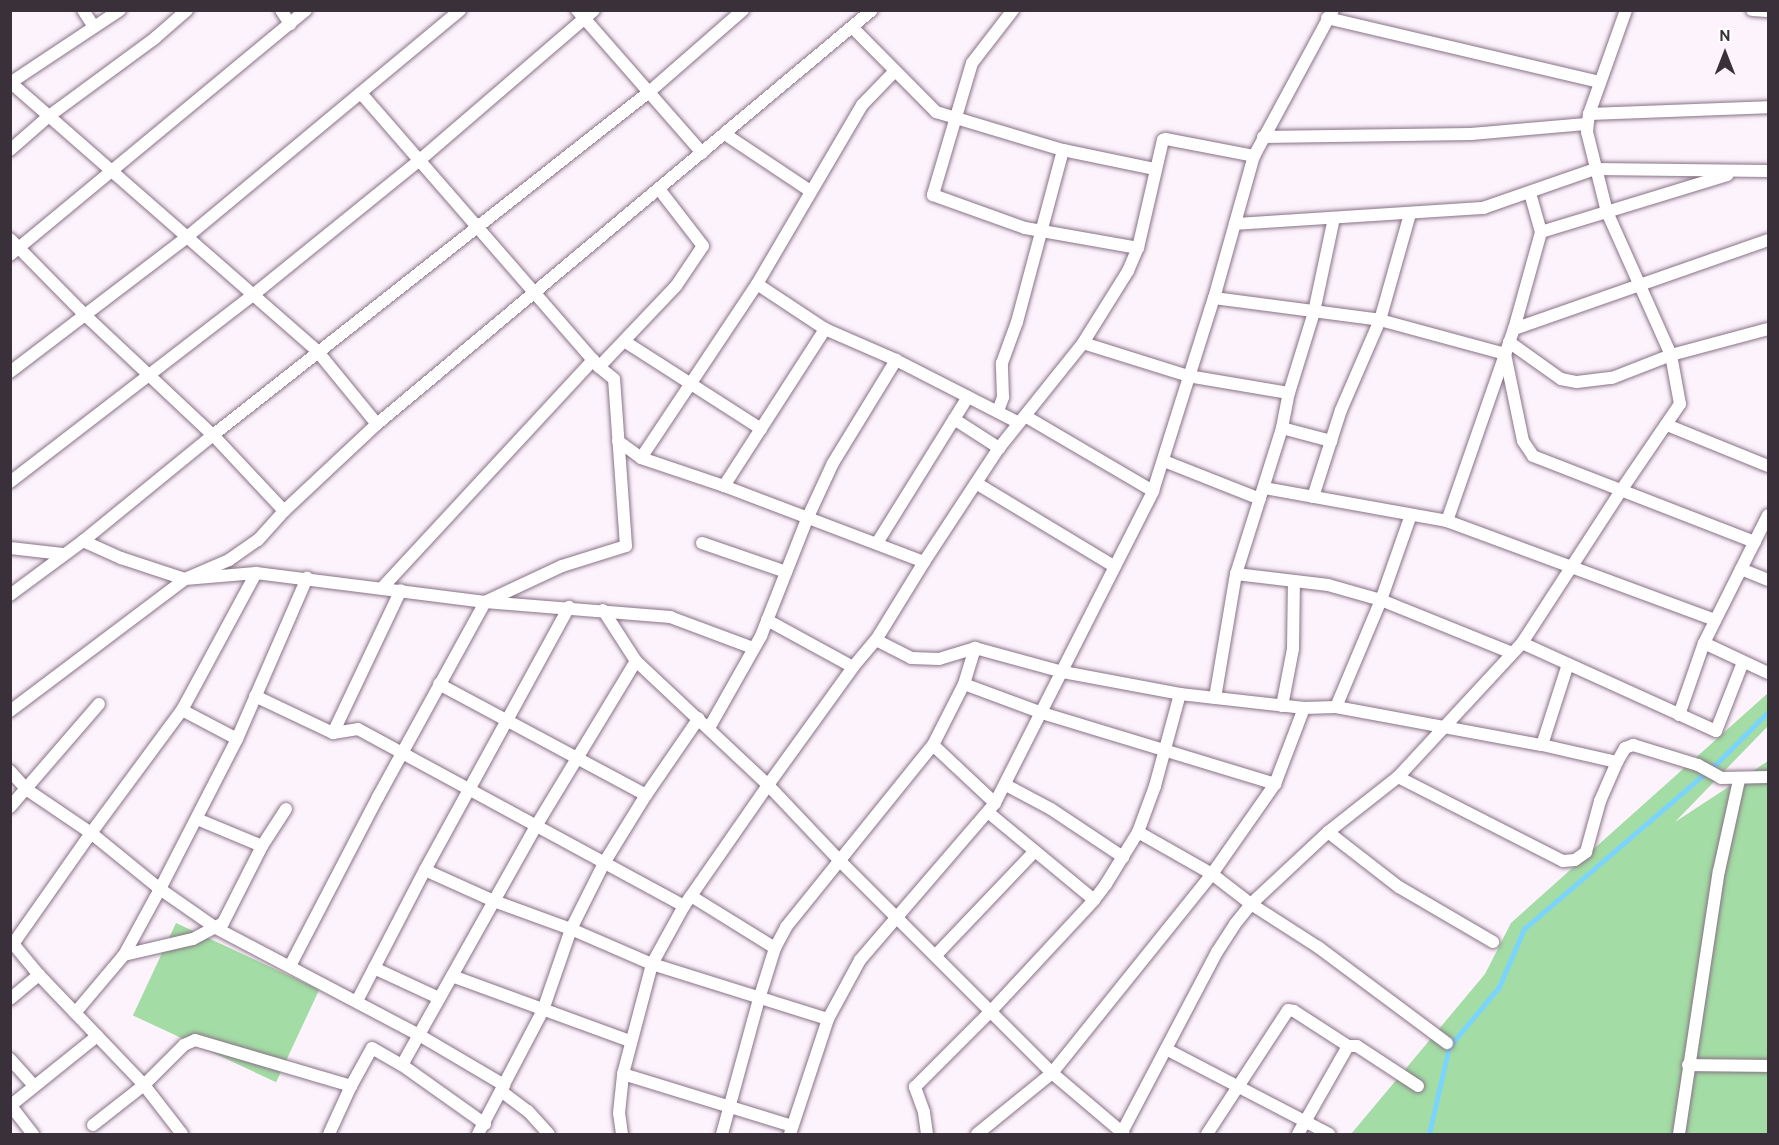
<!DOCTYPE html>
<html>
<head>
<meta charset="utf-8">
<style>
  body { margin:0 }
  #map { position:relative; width:1779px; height:1145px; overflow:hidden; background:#fdf3fc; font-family:Cabin,sans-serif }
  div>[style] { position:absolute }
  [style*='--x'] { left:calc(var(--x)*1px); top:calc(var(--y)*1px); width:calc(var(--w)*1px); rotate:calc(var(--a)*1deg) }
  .green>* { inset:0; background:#a3dca4; transform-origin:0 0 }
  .stream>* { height:4.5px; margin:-2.25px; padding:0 2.25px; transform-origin:2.25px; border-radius:2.25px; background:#7bd4fd }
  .roads { filter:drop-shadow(0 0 2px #887286) drop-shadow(0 0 2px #887286) }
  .street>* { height:12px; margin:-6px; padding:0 6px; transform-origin:6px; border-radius:6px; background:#fff }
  span { translate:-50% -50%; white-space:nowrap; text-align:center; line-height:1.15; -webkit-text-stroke:6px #fff; paint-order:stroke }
  .frame { position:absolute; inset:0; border:12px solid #3a3039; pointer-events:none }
  .north { position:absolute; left:1695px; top:24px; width:60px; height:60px; -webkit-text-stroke:4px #fff; paint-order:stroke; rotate:0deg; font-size:16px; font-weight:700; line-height:24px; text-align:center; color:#3a3039 }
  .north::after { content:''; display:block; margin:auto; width:21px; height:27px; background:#3a3039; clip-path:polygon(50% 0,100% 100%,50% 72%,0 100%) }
</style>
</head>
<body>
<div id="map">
  <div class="green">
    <div style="clip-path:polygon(1768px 693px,1768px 726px,1675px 822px,1768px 761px,1768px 1134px,1351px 1134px,1485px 974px,1511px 923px)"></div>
    <div style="left:176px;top:923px;width:158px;height:102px;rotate:25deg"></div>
  </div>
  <div class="stream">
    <div style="--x:1429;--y:1134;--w:89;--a:-77.1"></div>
    <div style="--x:1449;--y:1047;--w:78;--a:-50.2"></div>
    <div style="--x:1499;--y:987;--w:63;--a:-66.7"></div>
    <div style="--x:1524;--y:929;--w:252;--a:-40.7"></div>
    <div style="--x:1715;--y:765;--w:75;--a:-45"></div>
  </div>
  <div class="roads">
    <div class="street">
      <div style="--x:83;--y:10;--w:20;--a:57"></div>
      <div style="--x:281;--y:10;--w:17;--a:57"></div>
      <div style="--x:577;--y:10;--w:190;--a:48.8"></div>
      <div style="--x:1013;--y:10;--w:67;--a:127.7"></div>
      <div style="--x:972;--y:63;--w:138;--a:106.5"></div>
      <div style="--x:933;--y:195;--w:98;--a:19.7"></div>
      <div style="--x:1025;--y:228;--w:115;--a:10"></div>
      <div style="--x:1752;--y:10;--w:16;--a:4"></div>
      <div style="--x:1327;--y:18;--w:280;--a:13.2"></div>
      <div style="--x:852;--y:27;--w:120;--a:45.3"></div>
      <div style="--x:936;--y:112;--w:133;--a:16.7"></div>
      <div style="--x:1063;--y:150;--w:94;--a:11.7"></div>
      <div style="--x:10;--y:82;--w:410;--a:41.2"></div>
      <div style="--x:318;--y:352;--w:93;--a:50.7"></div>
      <div style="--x:10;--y:83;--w:132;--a:-33.6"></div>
      <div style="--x:1589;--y:114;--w:179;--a:-2.2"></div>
      <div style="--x:725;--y:134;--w:102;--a:33.8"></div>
      <div style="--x:1263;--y:137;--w:208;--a:-0.8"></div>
      <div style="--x:1471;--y:134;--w:115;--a:-5"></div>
      <div style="--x:10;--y:150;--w:52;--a:-41.1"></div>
      <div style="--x:49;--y:116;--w:132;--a:-36.3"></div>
      <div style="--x:155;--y:38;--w:43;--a:-41.2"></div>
      <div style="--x:1235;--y:224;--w:249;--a:-3.7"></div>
      <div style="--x:1483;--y:208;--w:119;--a:-19.2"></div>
      <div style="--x:1595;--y:169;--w:173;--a:0.7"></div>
      <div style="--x:1541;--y:232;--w:195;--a:-17"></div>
      <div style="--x:10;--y:239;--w:107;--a:45.4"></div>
      <div style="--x:85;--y:315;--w:175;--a:43.2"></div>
      <div style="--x:213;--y:435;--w:104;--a:46.9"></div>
      <div style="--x:10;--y:255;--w:384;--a:-39.6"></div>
      <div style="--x:757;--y:284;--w:82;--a:33.5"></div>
      <div style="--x:825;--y:329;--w:77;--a:23.6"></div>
      <div style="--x:896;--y:360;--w:138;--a:27.1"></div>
      <div style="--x:1214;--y:298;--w:167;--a:7.5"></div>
      <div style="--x:1380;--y:320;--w:130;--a:15.2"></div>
      <div style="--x:1505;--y:354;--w:89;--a:78.3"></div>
      <div style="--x:1523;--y:441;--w:18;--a:56"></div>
      <div style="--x:1533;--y:456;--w:238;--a:21.2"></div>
      <div style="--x:1514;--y:329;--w:269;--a:-19.3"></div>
      <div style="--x:624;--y:341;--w:163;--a:32.7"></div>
      <div style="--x:1509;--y:342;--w:64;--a:35.4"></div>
      <div style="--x:1561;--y:379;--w:16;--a:11"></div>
      <div style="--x:1577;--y:382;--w:35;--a:-7"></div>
      <div style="--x:1612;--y:378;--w:63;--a:-21.3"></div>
      <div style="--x:1671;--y:355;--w:100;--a:-15"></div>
      <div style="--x:1083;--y:343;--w:110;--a:17.4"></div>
      <div style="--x:1188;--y:376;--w:102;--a:9.6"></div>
      <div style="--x:599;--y:367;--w:112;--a:-46.5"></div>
      <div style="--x:676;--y:286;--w:48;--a:-56"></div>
      <div style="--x:703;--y:246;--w:72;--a:-127.7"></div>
      <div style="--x:10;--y:372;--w:223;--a:-37.3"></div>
      <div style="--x:187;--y:237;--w:355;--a:-39.7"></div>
      <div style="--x:998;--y:411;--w:15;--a:-70"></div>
      <div style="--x:1003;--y:397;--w:34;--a:-92"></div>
      <div style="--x:1002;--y:363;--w:44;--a:-69.9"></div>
      <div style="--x:1017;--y:322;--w:178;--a:-75"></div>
      <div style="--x:1025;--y:416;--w:148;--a:30.4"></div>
      <div style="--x:954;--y:419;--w:54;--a:32.8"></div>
      <div style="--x:1667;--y:425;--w:109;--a:22.1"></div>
      <div style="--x:1282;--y:428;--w:36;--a:-79"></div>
      <div style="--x:1289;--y:393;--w:85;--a:-72.8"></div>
      <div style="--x:1314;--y:312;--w:96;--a:-78"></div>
      <div style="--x:618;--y:441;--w:29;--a:36"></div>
      <div style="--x:641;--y:458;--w:88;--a:18.6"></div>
      <div style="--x:724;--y:486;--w:214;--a:20.8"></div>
      <div style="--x:641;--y:458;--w:209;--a:-56.3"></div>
      <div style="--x:757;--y:284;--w:208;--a:-59.6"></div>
      <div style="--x:862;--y:105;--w:46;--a:-45.9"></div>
      <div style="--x:1164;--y:461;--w:103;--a:21.6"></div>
      <div style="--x:10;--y:482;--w:307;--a:-37.6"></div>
      <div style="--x:253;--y:295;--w:216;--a:-39"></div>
      <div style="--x:421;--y:159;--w:228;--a:-40.7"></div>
      <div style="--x:976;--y:483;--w:162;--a:31.1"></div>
      <div style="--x:724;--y:486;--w:187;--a:-57.2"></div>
      <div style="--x:1264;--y:488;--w:186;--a:10.2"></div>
      <div style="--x:1447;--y:521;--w:286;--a:20.3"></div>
      <div style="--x:1313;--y:497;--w:91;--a:-72.2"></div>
      <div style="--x:1341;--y:410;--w:98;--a:-66.6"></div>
      <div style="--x:1380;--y:320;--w:110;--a:-74.2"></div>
      <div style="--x:1447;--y:521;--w:203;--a:-70.8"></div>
      <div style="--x:1514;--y:329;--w:101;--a:-74.4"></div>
      <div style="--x:1541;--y:232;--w:41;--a:-105.8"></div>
      <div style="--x:83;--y:541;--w:42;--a:24.1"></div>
      <div style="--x:121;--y:558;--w:67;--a:18.2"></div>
      <div style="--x:185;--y:579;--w:71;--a:-4.8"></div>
      <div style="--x:256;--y:573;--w:231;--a:7.2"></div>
      <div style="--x:485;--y:602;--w:186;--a:4.6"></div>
      <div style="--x:670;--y:617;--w:89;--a:20.5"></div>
      <div style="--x:702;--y:543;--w:89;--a:19"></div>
      <div style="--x:877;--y:543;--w:172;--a:-58.1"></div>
      <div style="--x:10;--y:548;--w:53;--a:6.5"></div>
      <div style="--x:1741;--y:569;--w:29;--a:22"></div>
      <div style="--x:1236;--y:574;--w:93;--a:6.8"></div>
      <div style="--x:1328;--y:585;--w:55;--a:15.8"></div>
      <div style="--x:1381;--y:600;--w:141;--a:22"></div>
      <div style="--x:382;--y:588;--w:311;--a:-47.2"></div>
      <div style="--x:10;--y:595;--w:91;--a:-36.5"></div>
      <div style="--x:83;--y:541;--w:168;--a:-39.2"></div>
      <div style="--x:213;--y:435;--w:555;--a:-38.19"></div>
      <div style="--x:649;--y:92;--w:125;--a:-41.1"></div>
      <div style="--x:603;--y:610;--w:61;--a:57.1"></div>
      <div style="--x:636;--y:661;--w:181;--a:43.2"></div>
      <div style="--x:768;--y:785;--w:103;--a:46.6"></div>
      <div style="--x:839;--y:860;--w:301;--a:45"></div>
      <div style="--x:1052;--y:1073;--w:94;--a:40.3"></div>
      <div style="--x:767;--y:620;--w:98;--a:28.7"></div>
      <div style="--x:876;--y:640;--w:39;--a:27"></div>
      <div style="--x:911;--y:658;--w:28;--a:2"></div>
      <div style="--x:939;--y:659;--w:38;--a:-17"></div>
      <div style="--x:975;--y:648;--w:91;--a:15.3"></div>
      <div style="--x:1063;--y:672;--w:119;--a:10.6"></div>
      <div style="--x:1180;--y:694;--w:125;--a:6.4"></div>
      <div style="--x:1304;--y:708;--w:32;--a:-2"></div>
      <div style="--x:1336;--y:707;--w:209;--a:10.5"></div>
      <div style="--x:1542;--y:745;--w:77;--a:12.8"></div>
      <div style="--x:1522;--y:643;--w:213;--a:24.4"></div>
      <div style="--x:1716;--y:731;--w:74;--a:-68.6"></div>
      <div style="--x:1704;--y:643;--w:71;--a:25.1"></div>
      <div style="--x:439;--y:684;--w:235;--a:28.2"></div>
      <div style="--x:964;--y:684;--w:83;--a:20.4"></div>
      <div style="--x:1042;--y:713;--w:244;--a:16.9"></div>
      <div style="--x:255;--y:696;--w:86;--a:25.4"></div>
      <div style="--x:333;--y:733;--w:25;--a:-9"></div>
      <div style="--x:358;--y:729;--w:371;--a:28.5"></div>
      <div style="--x:1215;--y:698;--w:126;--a:-80.4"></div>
      <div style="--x:1236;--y:574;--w:153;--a:-72.5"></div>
      <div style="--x:1282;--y:428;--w:51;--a:14.9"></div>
      <div style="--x:1282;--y:706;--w:58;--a:-79.1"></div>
      <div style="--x:1293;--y:649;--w:68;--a:-89.2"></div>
      <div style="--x:1336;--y:707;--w:116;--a:-67.2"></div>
      <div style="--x:1381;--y:600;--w:90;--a:-70.6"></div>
      <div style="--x:182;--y:710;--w:62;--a:27.8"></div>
      <div style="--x:10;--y:711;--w:219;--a:-37"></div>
      <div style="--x:185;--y:579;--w:48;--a:-23.4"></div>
      <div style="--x:229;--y:560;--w:35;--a:-35"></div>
      <div style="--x:258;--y:540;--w:39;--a:-48"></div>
      <div style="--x:284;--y:511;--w:127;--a:-43.1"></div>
      <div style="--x:377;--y:424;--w:645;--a:-39.91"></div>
      <div style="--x:1679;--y:715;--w:76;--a:-70.9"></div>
      <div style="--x:1704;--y:643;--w:143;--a:-63.4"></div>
      <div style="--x:709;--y:728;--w:106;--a:-60.5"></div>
      <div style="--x:761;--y:636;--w:126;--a:-68.5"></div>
      <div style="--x:807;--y:519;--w:62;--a:-65.1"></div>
      <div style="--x:833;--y:463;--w:121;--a:-58.5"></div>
      <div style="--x:333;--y:733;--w:158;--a:-64.6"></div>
      <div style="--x:933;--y:745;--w:85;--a:43.1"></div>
      <div style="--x:1542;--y:745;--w:85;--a:-72.2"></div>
      <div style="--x:10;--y:771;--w:24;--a:48"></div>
      <div style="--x:26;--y:789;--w:78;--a:34.1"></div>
      <div style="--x:91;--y:833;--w:89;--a:39.1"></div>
      <div style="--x:160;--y:889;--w:68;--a:34.9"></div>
      <div style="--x:216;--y:928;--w:229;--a:27.8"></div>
      <div style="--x:419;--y:1035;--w:99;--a:30.5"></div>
      <div style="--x:1398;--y:777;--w:185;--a:27"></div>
      <div style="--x:1563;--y:861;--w:12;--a:-5"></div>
      <div style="--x:1575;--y:860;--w:14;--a:-36"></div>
      <div style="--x:1586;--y:852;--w:53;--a:-74.6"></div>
      <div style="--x:1600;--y:801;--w:43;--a:-66.4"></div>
      <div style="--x:1617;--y:762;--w:16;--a:-60"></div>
      <div style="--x:1625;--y:748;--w:9;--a:-21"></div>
      <div style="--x:1633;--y:745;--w:68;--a:17.1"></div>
      <div style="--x:1698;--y:765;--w:26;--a:29"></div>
      <div style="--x:1721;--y:778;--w:47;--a:-1.2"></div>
      <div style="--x:1006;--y:785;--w:51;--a:28.1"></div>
      <div style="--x:1051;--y:809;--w:87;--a:33.7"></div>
      <div style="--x:10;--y:807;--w:136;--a:-49.2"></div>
      <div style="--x:989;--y:813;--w:136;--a:39.6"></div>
      <div style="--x:197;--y:819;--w:70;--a:22.6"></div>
      <div style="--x:1138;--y:832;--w:85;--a:29.6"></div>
      <div style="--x:1212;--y:874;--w:49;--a:37.6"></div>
      <div style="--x:1251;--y:904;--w:80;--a:32.7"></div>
      <div style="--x:1318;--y:947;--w:161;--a:36.7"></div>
      <div style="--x:1328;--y:832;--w:90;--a:37.8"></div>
      <div style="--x:1399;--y:887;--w:109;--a:30.3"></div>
      <div style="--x:425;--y:870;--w:76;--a:24.2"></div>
      <div style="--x:494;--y:901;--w:82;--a:20"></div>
      <div style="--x:571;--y:929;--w:88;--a:23.4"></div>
      <div style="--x:652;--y:964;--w:184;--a:17.4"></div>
      <div style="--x:691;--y:896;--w:99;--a:31.8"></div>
      <div style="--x:10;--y:940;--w:45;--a:50.4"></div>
      <div style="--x:39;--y:975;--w:152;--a:46.3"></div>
      <div style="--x:144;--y:1085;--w:62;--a:52.2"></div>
      <div style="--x:13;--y:944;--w:136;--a:-54.9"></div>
      <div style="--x:91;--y:833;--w:153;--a:-53.5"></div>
      <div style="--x:182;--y:710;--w:156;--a:-61.6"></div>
      <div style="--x:124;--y:955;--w:71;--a:-13.1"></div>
      <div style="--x:193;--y:939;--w:34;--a:-28"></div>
      <div style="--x:223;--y:923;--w:86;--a:-63.1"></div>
      <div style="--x:262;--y:846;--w:44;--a:-57"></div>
      <div style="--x:936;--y:955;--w:142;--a:-46.4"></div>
      <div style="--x:290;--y:966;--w:191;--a:-62.5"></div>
      <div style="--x:378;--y:797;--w:222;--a:-61.2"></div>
      <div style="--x:485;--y:602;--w:85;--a:-25.1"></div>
      <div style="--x:562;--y:566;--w:67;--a:-17.4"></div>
      <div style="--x:626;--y:546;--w:167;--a:-94.1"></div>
      <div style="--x:614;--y:379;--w:19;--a:-141"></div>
      <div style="--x:599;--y:367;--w:363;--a:-131"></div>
      <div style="--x:374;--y:968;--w:72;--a:24.8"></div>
      <div style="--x:452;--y:976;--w:189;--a:20.1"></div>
      <div style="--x:10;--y:999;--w:38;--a:-40"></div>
      <div style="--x:357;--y:1001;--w:148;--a:-62.6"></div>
      <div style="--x:425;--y:870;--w:300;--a:-61.3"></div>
      <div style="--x:75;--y:1013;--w:76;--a:-49.8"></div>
      <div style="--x:124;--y:955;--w:75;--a:-61.4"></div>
      <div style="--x:160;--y:889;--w:169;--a:-62.8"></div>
      <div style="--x:237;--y:739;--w:176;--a:-66.5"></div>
      <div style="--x:1166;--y:1049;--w:184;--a:27.5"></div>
      <div style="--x:10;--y:1059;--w:36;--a:48"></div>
      <div style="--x:402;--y:1065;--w:274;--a:-60.7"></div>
      <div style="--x:536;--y:826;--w:193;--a:-58.8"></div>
      <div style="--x:1688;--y:1065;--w:80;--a:0.7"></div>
      <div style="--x:623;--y:1074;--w:177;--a:17.1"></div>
      <div style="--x:501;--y:1091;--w:34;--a:37"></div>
      <div style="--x:528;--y:1111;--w:31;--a:48"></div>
      <div style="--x:10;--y:1106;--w:112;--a:-38.8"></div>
      <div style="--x:11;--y:1106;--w:36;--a:52"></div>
      <div style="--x:93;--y:1125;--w:65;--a:-38.1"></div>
      <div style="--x:144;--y:1085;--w:57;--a:-45"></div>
      <div style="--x:184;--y:1045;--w:12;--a:-24"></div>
      <div style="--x:195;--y:1040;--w:163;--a:16.4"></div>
      <div style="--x:329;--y:1134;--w:53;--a:-65.4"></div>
      <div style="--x:351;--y:1086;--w:43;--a:-61.1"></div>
      <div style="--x:372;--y:1048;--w:34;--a:30"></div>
      <div style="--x:402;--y:1065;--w:102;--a:35.4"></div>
      <div style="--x:478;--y:1134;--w:140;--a:-62.3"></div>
      <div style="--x:543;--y:1010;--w:86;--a:-70.9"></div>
      <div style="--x:571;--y:929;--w:74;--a:-63.4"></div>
      <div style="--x:604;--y:863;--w:80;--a:-58.3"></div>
      <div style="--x:646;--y:795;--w:93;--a:-55.5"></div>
      <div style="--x:622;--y:1134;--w:21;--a:-98"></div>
      <div style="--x:619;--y:1113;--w:39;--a:-84"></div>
      <div style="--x:623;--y:1074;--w:114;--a:-75.2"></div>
      <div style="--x:652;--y:964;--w:66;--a:-61.1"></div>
      <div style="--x:684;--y:906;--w:147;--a:-55.2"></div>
      <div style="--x:768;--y:785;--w:145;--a:-54.2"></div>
      <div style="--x:853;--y:667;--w:35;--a:-50"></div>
      <div style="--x:876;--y:640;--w:92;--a:-58.4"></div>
      <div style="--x:924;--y:562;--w:136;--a:-56.7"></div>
      <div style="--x:999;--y:448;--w:134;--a:-51.3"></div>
      <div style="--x:1083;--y:343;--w:85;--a:-58"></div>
      <div style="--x:1128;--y:271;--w:25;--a:-67"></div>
      <div style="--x:1138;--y:248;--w:111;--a:-77"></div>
      <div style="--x:1163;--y:140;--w:3;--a:-18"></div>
      <div style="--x:1166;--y:139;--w:90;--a:10.9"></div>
      <div style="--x:722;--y:1134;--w:140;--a:-74.7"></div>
      <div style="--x:759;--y:999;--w:53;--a:-72.6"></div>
      <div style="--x:775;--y:948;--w:24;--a:-62"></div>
      <div style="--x:786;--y:927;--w:234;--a:-51.1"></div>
      <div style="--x:933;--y:745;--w:68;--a:-63.1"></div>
      <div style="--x:964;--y:684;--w:38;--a:-73"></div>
      <div style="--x:790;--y:1134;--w:121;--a:-71.7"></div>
      <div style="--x:828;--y:1019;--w:67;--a:-61.5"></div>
      <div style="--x:860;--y:960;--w:207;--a:-49.3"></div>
      <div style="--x:995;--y:803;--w:350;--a:-63.1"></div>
      <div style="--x:1153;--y:491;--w:202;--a:-72.5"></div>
      <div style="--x:1214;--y:298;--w:148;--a:-74.3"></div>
      <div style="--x:1254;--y:156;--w:166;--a:-61.6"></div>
      <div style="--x:927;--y:1134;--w:22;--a:-98"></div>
      <div style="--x:924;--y:1112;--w:27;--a:-110"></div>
      <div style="--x:915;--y:1087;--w:107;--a:-45"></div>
      <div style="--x:991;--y:1011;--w:151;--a:-47.1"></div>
      <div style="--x:1094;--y:900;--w:20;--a:-53"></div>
      <div style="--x:1106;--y:884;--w:61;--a:-58.4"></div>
      <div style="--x:1138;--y:832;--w:49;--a:-69.7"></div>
      <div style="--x:1155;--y:786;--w:95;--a:-74.8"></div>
      <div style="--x:977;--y:1134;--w:97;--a:-39.1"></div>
      <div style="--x:1052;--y:1073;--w:255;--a:-51.2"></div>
      <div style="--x:1212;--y:874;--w:110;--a:-55"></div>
      <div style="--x:1275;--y:784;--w:81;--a:-69.1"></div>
      <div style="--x:1121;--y:1134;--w:206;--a:-62.2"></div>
      <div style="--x:1217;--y:952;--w:33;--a:-57"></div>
      <div style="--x:1235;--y:924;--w:26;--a:-51"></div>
      <div style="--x:1251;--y:904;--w:105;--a:-43.1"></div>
      <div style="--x:1328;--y:832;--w:89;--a:-38.2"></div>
      <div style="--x:1398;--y:777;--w:183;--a:-47.2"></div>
      <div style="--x:1522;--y:643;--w:184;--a:-57"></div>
      <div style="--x:1622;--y:489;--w:103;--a:-55.7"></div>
      <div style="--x:1680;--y:404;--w:50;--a:-100.4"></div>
      <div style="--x:1671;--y:355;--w:157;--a:-114.1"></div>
      <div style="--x:1607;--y:212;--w:82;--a:-104"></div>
      <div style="--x:1587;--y:132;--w:18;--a:-84"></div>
      <div style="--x:1589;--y:114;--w:110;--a:-70.4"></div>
      <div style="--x:1207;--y:1134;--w:148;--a:-56.8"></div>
      <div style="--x:1288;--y:1010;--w:6;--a:9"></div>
      <div style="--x:1294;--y:1011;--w:64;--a:32.9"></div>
      <div style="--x:1348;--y:1046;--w:9;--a:0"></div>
      <div style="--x:1357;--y:1046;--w:73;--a:33.3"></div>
      <div style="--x:1298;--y:1134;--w:101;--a:-60.4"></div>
      <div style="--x:1679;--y:1134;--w:266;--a:-81.4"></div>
      <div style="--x:1719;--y:871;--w:93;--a:-77.6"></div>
    </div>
  </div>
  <div class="frame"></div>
  <div class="north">N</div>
</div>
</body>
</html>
